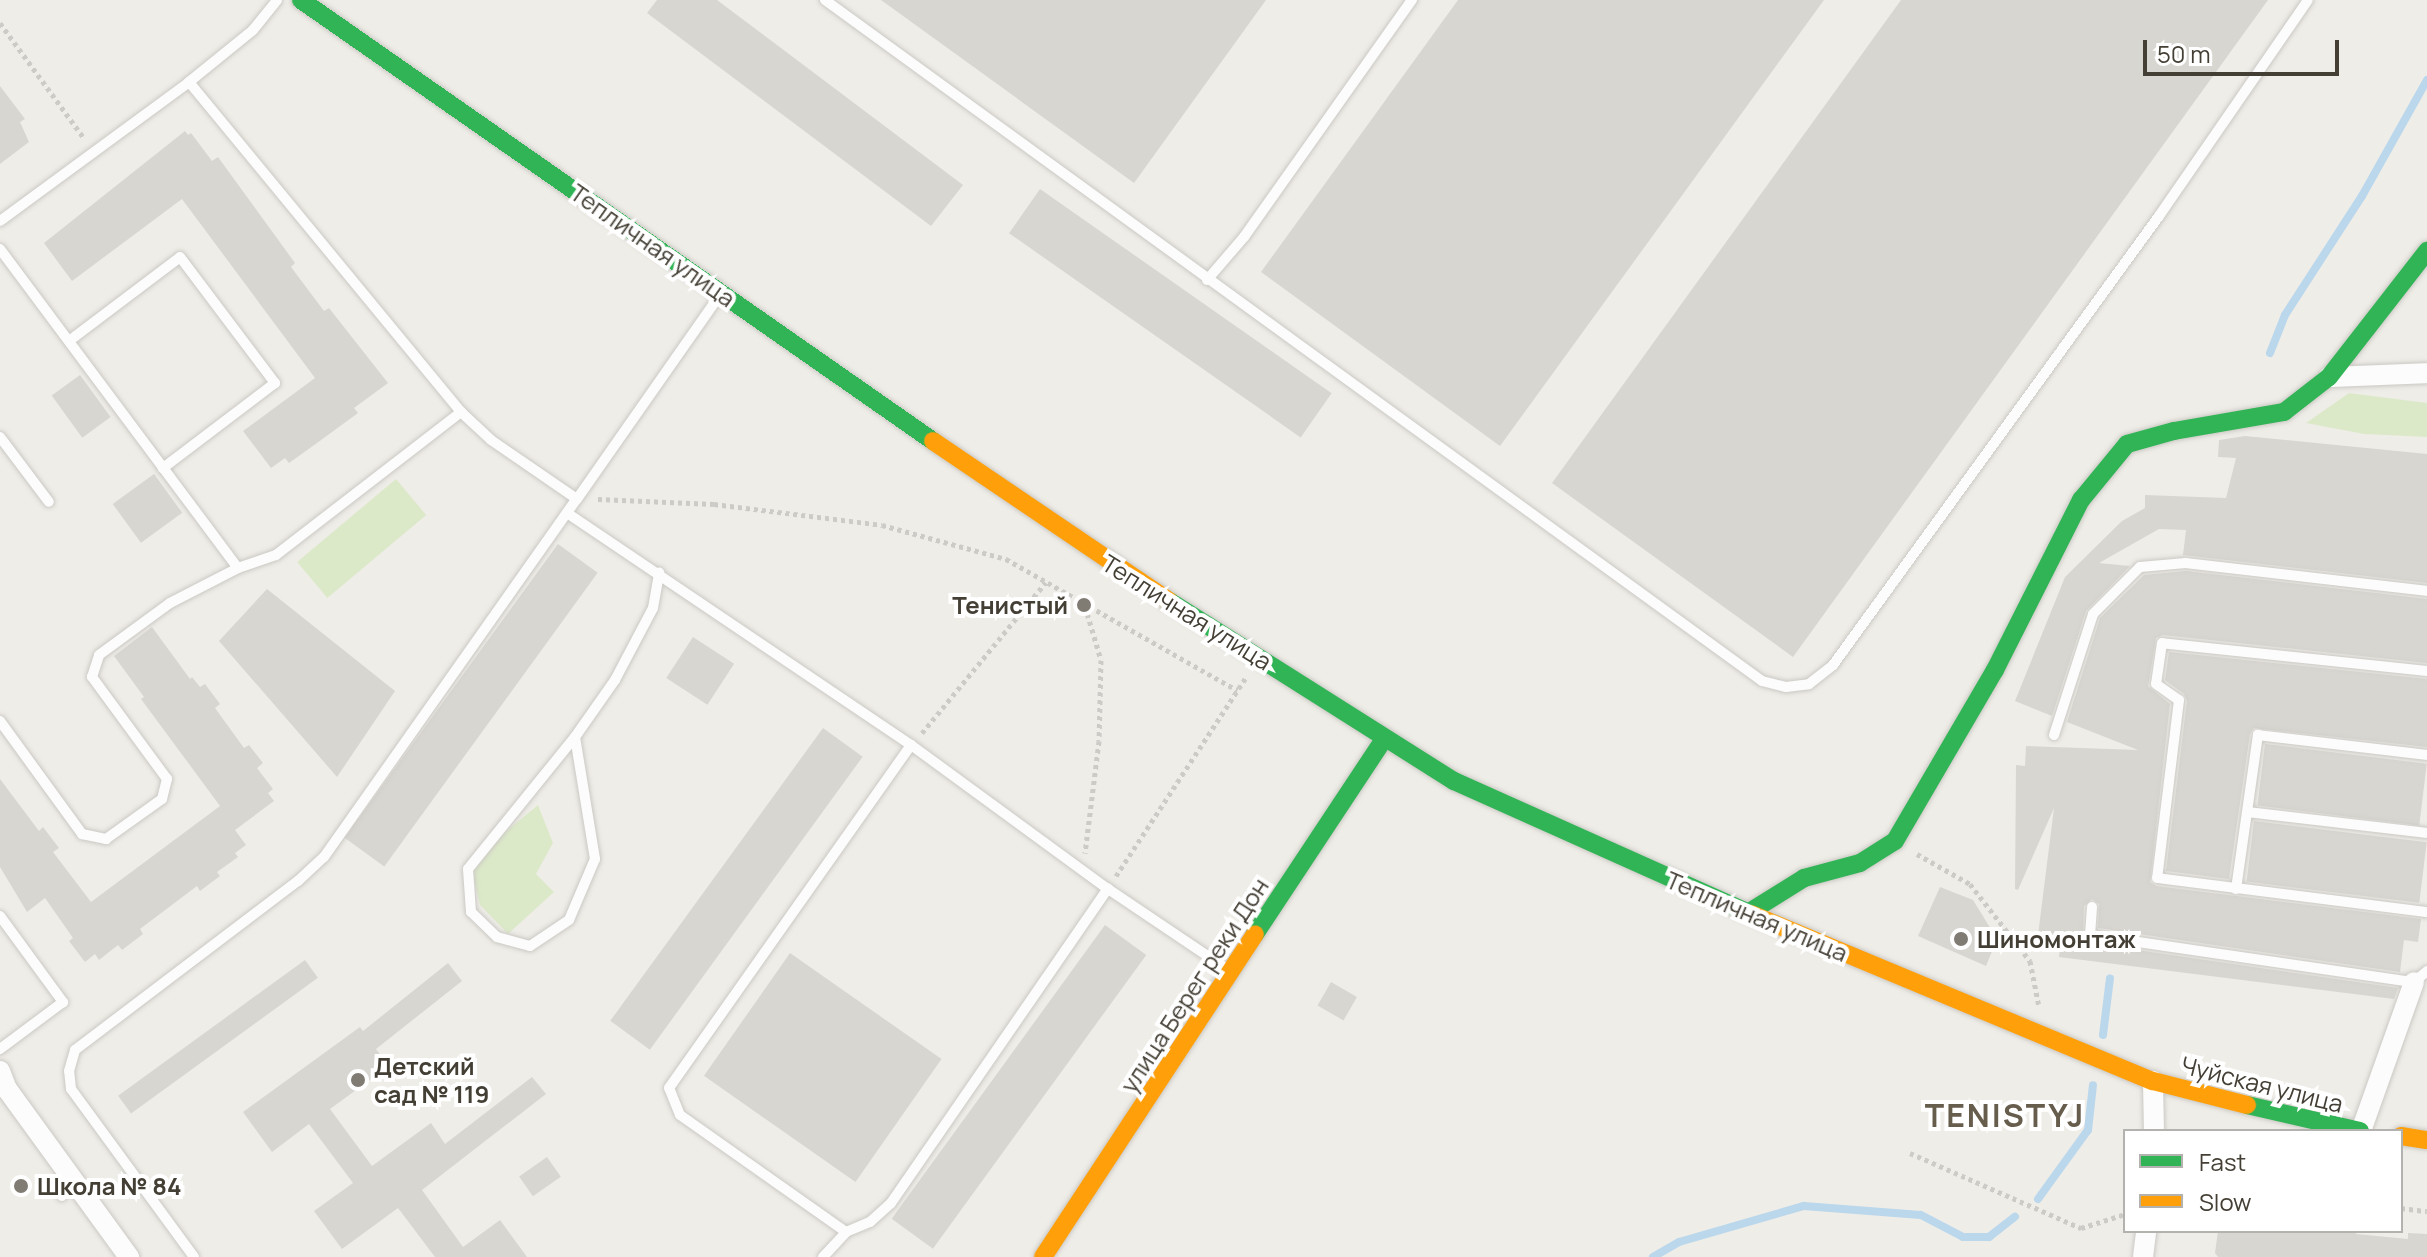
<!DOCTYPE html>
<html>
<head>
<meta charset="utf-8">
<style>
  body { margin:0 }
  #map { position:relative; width:2427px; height:1257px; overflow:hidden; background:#efede8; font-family:Manrope,sans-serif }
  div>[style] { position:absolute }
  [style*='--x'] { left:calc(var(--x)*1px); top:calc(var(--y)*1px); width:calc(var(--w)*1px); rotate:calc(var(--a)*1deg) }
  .green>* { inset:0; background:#dce9c9; transform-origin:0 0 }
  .stream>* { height:8px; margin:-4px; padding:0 4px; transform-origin:4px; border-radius:4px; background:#bad7ec }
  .building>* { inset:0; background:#d8d6d1; transform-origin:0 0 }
  .path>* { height:5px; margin-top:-2.5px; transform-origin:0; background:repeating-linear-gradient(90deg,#cdcbc7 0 4px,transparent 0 8px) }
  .roads { filter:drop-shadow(0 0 2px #cbc9c4) drop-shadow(0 0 2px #cbc9c4) }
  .lane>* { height:10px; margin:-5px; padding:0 5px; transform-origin:5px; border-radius:5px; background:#fdfcfc }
  .street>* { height:20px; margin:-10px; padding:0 10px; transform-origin:10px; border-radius:10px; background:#fdfcfc }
  .fast>* { height:18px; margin:-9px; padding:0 9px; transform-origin:9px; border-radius:9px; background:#30b455 }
  .slow>* { height:18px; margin:-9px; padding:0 9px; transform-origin:9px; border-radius:9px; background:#ff9f0a }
  .dots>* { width:22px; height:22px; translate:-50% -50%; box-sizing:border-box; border:4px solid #fff; border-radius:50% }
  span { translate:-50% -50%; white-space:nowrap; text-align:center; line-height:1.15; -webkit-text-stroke:8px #fff; paint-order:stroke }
  .street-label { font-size:24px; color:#443f35 }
  .poi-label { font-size:24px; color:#443f35; font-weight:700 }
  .right { translate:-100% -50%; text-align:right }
  .left { translate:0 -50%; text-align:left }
  .district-label { font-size:32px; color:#675d4d; font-weight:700; letter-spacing:2px }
  .legend { position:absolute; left:2123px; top:1129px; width:280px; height:104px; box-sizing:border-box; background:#fff; border:2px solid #b4b2ae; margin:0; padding:10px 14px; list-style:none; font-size:24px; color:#443f35 }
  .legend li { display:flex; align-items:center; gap:16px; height:40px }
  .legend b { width:40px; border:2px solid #b4b2ae }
  .scale { position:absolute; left:2143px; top:40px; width:196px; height:36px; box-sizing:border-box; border:4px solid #443f35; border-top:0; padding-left:10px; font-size:24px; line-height:28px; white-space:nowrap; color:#443f35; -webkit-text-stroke:6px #fff; paint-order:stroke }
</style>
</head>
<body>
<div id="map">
  <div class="green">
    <div style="clip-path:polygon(2349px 393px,2427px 403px,2427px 437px,2364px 434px,2306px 423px)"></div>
    <div style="left:396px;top:479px;width:47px;height:129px;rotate:50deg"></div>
    <div style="clip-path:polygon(538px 805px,553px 843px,536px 874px,554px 892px,508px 934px,480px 905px,472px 871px,504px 833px)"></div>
  </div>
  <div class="stream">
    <div style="--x:2270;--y:353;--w:41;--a:-68.5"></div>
    <div style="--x:2285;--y:315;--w:142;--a:-57.1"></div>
    <div style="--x:2362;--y:196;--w:133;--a:-60.7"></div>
    <div style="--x:2103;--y:1035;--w:57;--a:-83"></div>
    <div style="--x:2038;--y:1199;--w:85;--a:-54.1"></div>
    <div style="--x:2088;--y:1130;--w:45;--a:-83.7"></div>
    <div style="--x:1653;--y:1257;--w:30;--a:-30"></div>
    <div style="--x:1679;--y:1242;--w:130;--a:-16.1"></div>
    <div style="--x:1804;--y:1206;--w:117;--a:4.4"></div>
    <div style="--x:1921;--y:1215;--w:47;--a:27.6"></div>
    <div style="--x:1963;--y:1237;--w:26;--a:0"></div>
    <div style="--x:1989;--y:1237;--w:33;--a:-38"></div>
  </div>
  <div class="building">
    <div style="clip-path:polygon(657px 0,717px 0,963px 185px,931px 226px,647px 13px)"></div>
    <div style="clip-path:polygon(881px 0,1266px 0,1134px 183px)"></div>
    <div style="clip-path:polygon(1458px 0,1824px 0,1500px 446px,1261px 272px)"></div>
    <div style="clip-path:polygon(1901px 0,2268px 0,1793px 657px,1552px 483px)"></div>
    <div style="clip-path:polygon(0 86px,25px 119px,20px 122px,29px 142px,0 164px)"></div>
    <div style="clip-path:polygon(185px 131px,188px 135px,191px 133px,212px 161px,218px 157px,295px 263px,291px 267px,324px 311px,329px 308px,388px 383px,354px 408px,358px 413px,317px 443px,289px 463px,285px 458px,271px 468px,243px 431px,315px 378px,182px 199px,72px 281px,44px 243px)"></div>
    <div style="left:1040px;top:189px;width:356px;height:54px;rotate:35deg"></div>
    <div style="left:80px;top:375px;width:52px;height:35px;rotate:54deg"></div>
    <div style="clip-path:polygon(2245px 436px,2427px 454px,2427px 583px,2183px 555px,2186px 530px,2159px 529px,2099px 563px,2130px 566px,2086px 611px,2052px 716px,2015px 701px,2065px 577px,2122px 521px,2145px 508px,2145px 495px,2226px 498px,2236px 458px,2218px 457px,2219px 440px)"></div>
    <div style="left:154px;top:474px;width:48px;height:51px;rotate:54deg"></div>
    <div style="left:558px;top:544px;width:49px;height:363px;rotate:36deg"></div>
    <div style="clip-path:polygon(2186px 571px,2427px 599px,2427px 663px,2163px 635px,2156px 638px,2148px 686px,2170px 704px,2150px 882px,2156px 886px,2421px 919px,2418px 942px,2404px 940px,2400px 972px,2098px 928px,2099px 904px,2092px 899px,2084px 906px,2083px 939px,2089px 943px,2398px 988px,2394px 999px,2059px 957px,2061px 939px,2038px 935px,2054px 808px,2018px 890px,2015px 889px,2016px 765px,2025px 766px,2026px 746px,2138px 750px,2067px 722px,2100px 618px,2144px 575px)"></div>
    <div style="clip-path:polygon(267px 589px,395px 691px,337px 777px,219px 641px)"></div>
    <div style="clip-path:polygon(152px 627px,190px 679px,192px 677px,200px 687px,205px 684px,220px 704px,215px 708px,244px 748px,249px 745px,263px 763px,257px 768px,273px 789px,268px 793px,274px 801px,235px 830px,246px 845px,235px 853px,238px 857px,217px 872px,220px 876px,200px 891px,197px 886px,140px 929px,143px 934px,122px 950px,118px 945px,99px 960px,95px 954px,85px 962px,69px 941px,73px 938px,45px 898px,27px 912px,0 867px,0 779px,39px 831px,43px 827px,59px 848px,53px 852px,91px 902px,220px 806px,141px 699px,144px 697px,114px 656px)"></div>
    <div style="left:693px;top:637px;width:49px;height:49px;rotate:33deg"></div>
    <div style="clip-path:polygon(2169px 652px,2427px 679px,2427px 747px,2254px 728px,2250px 734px,2229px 879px,2166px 871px,2187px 701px,2184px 694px,2165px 680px)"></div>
    <div style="left:823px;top:728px;width:49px;height:362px;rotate:36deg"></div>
    <div style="left:2265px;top:744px;width:163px;height:62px;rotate:7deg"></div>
    <div style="left:2254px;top:821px;width:174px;height:61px;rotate:7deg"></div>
    <div style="clip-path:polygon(1940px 887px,1973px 900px,1997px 939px,1986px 966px,1918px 936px)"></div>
    <div style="left:1105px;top:925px;width:51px;height:363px;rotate:36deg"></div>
    <div style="left:790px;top:953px;width:185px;height:150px;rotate:35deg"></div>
    <div style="left:305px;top:960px;width:22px;height:231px;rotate:54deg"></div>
    <div style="clip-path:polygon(448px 963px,462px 981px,376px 1049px,389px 1066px,330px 1109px,372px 1166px,431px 1123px,445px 1144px,532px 1077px,546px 1094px,422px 1190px,463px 1247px,500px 1220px,527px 1257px,435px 1257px,398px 1208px,342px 1249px,314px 1211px,353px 1183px,309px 1124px,272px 1152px,243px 1112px,360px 1027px,363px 1031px)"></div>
    <div style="left:1331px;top:982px;width:30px;height:27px;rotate:30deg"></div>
    <div style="left:547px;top:1157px;width:24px;height:34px;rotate:55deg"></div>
    <div style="clip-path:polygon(2218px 1231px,2356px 1231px,2356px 1234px,2408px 1239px,2408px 1233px,2427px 1234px,2427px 1257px,2218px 1257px,2215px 1253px)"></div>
  </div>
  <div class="path">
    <div style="--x:0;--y:23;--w:142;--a:53.9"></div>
    <div style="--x:598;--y:499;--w:116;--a:2.5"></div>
    <div style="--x:714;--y:504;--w:169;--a:7.1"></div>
    <div style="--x:882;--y:525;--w:129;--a:15.3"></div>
    <div style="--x:1006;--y:559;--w:266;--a:29.6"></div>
    <div style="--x:1085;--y:606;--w:56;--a:73.5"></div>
    <div style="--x:1101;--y:660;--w:81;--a:91.4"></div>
    <div style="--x:1099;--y:741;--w:113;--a:97.1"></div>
    <div style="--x:922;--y:733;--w:195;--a:-50.6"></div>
    <div style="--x:1917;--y:854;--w:61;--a:29.5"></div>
    <div style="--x:1970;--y:884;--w:98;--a:52.1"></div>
    <div style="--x:2030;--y:961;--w:47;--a:78.9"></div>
    <div style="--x:1116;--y:876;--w:238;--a:-56.8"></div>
    <div style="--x:1910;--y:1153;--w:187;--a:23.7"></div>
    <div style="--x:2081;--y:1228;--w:46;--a:-17.7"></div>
    <div style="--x:2401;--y:1208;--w:26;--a:7"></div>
  </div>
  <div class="roads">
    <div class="lane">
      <div style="--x:825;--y:0;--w:1158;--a:36.01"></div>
      <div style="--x:1762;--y:681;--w:25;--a:14"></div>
      <div style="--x:1786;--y:687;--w:23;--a:-7"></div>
      <div style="--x:1809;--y:684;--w:31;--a:-38"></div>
      <div style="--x:1833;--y:665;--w:555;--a:-54.02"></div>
      <div style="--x:2159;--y:216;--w:262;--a:-55.4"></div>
      <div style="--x:189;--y:82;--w:428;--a:50.5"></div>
      <div style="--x:461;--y:412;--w:41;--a:43"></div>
      <div style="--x:491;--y:440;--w:104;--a:34.5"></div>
      <div style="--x:577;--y:499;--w:249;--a:-55"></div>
      <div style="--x:0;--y:221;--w:235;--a:-36.3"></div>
      <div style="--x:189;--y:82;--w:82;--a:-39.1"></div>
      <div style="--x:253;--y:30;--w:38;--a:-51"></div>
      <div style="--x:0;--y:249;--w:398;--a:53.3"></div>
      <div style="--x:1207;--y:280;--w:57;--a:-49.3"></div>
      <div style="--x:1244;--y:237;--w:291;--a:-54.7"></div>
      <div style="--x:69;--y:341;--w:139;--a:-37.1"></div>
      <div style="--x:180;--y:257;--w:158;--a:53"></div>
      <div style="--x:275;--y:383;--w:141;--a:142.8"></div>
      <div style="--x:0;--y:437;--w:81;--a:53"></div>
      <div style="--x:567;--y:513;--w:415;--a:34"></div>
      <div style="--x:911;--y:745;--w:244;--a:36.2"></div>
      <div style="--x:1108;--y:889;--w:147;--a:33.9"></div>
      <div style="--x:2427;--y:671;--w:266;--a:-174"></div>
      <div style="--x:2162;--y:643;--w:41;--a:98.3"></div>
      <div style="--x:2156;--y:684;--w:28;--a:35"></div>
      <div style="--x:2179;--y:700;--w:179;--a:97"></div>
      <div style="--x:2157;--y:878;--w:272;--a:7.2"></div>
      <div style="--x:0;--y:721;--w:140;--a:54"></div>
      <div style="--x:82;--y:834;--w:25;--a:12"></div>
      <div style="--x:106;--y:839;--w:69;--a:-35.5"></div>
      <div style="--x:162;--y:799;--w:21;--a:-76"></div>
      <div style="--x:167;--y:779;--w:127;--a:-126.3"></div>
      <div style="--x:92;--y:677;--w:23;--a:-72"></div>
      <div style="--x:99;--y:655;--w:88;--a:-36.2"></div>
      <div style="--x:170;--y:603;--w:76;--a:-27.2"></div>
      <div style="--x:238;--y:568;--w:40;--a:-18.9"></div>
      <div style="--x:276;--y:555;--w:234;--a:-37.7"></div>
      <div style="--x:2054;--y:735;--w:127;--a:-72.1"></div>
      <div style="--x:2093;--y:614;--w:66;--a:-45"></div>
      <div style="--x:2140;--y:567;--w:46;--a:-5"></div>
      <div style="--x:2186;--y:563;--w:243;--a:6.6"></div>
      <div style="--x:575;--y:737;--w:124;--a:80.7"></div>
      <div style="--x:595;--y:859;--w:66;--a:113.1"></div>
      <div style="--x:569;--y:920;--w:47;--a:146.3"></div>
      <div style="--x:530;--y:946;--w:34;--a:-165"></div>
      <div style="--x:497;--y:937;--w:36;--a:-136"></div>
      <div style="--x:471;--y:912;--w:43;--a:-94"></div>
      <div style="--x:468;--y:869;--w:170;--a:-51"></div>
      <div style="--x:575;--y:737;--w:70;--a:-54.9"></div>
      <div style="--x:615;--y:680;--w:81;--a:-62.2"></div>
      <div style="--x:653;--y:608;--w:36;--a:-80"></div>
      <div style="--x:2248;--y:812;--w:180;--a:6.7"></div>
      <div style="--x:2236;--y:889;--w:156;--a:-81.9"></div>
      <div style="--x:2258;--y:735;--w:170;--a:6.7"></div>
      <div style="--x:2092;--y:907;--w:28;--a:94"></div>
      <div style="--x:2090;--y:935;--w:327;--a:8.3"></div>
      <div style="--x:2414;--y:982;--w:17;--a:-40"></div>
      <div style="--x:0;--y:916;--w:107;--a:53.8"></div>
      <div style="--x:63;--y:1002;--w:79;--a:143.3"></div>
      <div style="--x:62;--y:1196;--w:22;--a:-77"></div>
      <div style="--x:846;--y:1232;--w:203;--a:-144.8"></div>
      <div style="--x:680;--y:1115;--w:29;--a:-112"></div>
      <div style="--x:669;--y:1088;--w:420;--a:-54.8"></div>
      <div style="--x:194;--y:1257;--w:208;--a:-126.2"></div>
      <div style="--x:71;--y:1089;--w:18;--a:-96"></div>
      <div style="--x:69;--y:1071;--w:22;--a:-74"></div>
      <div style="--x:75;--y:1050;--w:280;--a:-37.2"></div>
      <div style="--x:298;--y:881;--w:35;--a:-43"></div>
      <div style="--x:324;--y:857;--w:438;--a:-54.8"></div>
      <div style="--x:823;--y:1257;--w:34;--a:-47"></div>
      <div style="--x:846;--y:1232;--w:26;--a:-23"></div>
      <div style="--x:870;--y:1222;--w:28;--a:-42"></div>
      <div style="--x:891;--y:1203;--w:382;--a:-55.4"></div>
    </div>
    <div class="street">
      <div style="--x:2329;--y:377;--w:98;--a:-2.3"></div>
      <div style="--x:0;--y:1071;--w:19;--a:69"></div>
      <div style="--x:7;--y:1089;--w:208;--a:54"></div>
      <div style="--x:2153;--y:1081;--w:50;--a:88.9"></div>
      <div style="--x:2361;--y:1131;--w:158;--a:-70.4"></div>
      <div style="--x:2143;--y:1257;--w:26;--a:-83"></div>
    </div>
    <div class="fast">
      <div style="--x:301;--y:0;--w:771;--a:34.91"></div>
      <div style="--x:1169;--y:601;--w:337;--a:32.3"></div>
      <div style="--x:1454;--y:781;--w:325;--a:24.1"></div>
      <div style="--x:1748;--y:913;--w:66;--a:-32"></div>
      <div style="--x:1804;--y:878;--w:58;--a:-15"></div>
      <div style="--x:1860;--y:863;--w:41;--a:-32.2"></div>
      <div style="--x:1895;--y:841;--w:198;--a:-59.7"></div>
      <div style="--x:1995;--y:670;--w:191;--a:-63.2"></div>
      <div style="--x:2081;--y:500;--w:72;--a:-50.6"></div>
      <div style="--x:2127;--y:444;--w:49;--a:-15.5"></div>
      <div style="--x:2174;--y:431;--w:112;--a:-9.8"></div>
      <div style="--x:2284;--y:412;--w:57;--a:-37.9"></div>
      <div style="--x:2329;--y:377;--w:160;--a:-52.1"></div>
      <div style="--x:1255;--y:934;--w:234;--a:-56.5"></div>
      <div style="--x:2247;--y:1105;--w:116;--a:13"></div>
    </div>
    <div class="slow">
      <div style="--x:933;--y:441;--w:285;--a:34.1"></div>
      <div style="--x:1751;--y:914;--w:435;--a:22.6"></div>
      <div style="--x:2153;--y:1081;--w:97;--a:14.3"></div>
      <div style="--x:2401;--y:1136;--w:26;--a:9"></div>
      <div style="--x:1043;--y:1257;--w:386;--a:-56.7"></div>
    </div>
  </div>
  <div class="dots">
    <div style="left:1084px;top:605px;background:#807c74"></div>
    <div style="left:1961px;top:939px;background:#807c74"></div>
    <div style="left:358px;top:1080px;background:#807c74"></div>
    <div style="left:21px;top:1186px;background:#807c74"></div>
  </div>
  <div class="street-label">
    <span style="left:653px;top:245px;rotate:35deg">Тепличная улица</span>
    <span style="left:1187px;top:612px;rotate:32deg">Тепличная улица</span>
    <span style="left:1757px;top:916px;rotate:23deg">Тепличная улица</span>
    <span style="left:1194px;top:985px;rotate:-57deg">улица Берег реки Дон</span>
    <span style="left:2262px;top:1084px;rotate:14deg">Чуйская улица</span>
  </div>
  <div class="poi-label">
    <span class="right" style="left:1068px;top:605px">Тенистый</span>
    <span class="left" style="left:1977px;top:939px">Шиномонтаж</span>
    <span class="left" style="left:374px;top:1080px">Детский<br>сад № 119</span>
    <span class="left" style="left:37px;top:1186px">Школа № 84</span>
  </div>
  <div class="district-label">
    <span style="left:2005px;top:1115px">TENISTYJ</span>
  </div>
  <ul class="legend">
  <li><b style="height:10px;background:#30b455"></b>Fast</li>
  <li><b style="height:10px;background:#ff9f0a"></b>Slow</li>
  </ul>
  <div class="scale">50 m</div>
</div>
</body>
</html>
